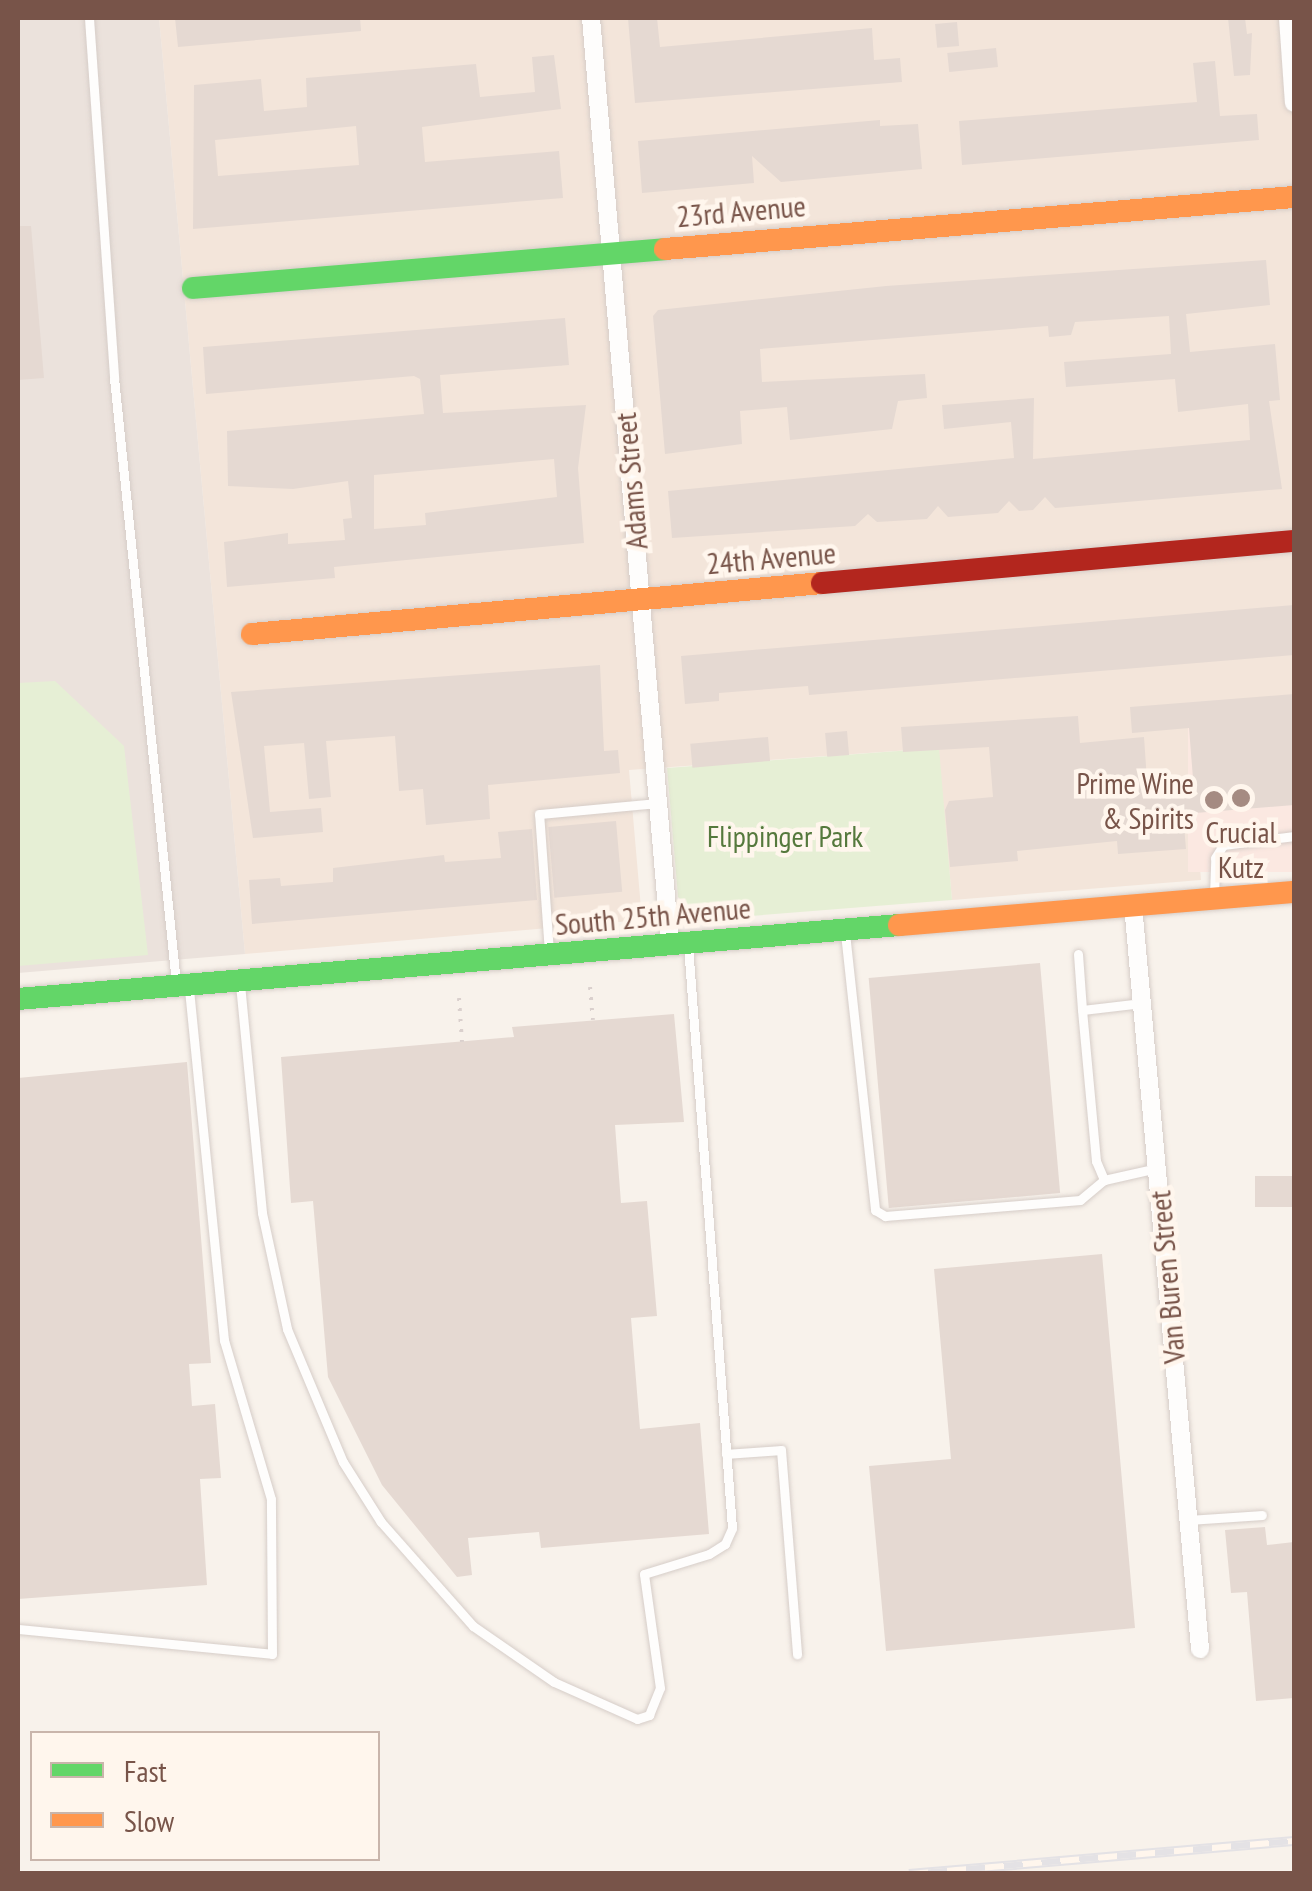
<!DOCTYPE html>
<html>
<head>
<meta charset="utf-8">
<style>
  body { margin:0 }
  #map { position:relative; width:1312px; height:1891px; overflow:hidden; background:#f8f2eb; font-family:"PT Sans Narrow",sans-serif }
  div>[style] { position:absolute }
  [style*='--x'] { left:calc(var(--x)*1px); top:calc(var(--y)*1px); width:calc(var(--w)*1px); rotate:calc(var(--a)*1deg) }
  .residential>* { inset:0; background:#f3e5da }
  .commercial>* { inset:0; background:#fbe8e1; transform-origin:0 0 }
  .industrial>* { inset:0; background:#ebe2dc }
  .green>* { inset:0; background:#e6efd5 }
  .building>* { inset:0; background:#e5d9d2; transform-origin:0 0 }
  .path>* { height:4px; margin-top:-2px; transform-origin:0; background:repeating-linear-gradient(90deg,#dad0cd 0 2.5px,transparent 0 10.5px) }
  .roads { filter:drop-shadow(0 0 2px #d6cdc8) drop-shadow(0 0 2px #d6cdc8) }
  .lane>* { height:9px; margin:-4.5px; padding:0 4.5px; transform-origin:4.5px; border-radius:4.5px; background:#fefdfc }
  .street>* { height:18px; margin:-9px; padding:0 9px; transform-origin:9px; border-radius:9px; background:#fefdfc }
  .fast>* { height:22px; margin:-11px; padding:0 11px; transform-origin:11px; border-radius:11px; background:#63d668 }
  .slow>* { height:22px; margin:-11px; padding:0 11px; transform-origin:11px; border-radius:11px; background:#ff974d }
  .jam>* { height:22px; margin:-11px; padding:0 11px; transform-origin:11px; border-radius:11px; background:#b3261e }
  .rail>* { height:10px; margin-top:-5px; transform-origin:0; background:repeating-linear-gradient(90deg,#fff6ed 0 19px,#e4e2e5 0 38px); box-sizing:border-box; border-block:2px solid #e4e2e5 }
  .dots>* { width:28px; height:28px; translate:-50% -50%; box-sizing:border-box; border:5px solid #fff6ed; border-radius:50% }
  span { translate:-50% -50%; white-space:nowrap; text-align:center; line-height:1.15; -webkit-text-stroke:9px #fff6ed; paint-order:stroke }
  .street-label { font-size:30px; color:#785449 }
  .poi-label { font-size:30px; color:#785449 }
  .right { translate:-100% -50%; text-align:right }
  .park-label { font-size:30px; color:#55793d }
  .frame { position:absolute; inset:0; border:20px solid #785449; pointer-events:none }
  .legend { position:absolute; left:30px; top:1731px; width:350px; height:130px; box-sizing:border-box; background:#fff6ed; border:2px solid #c9b5ab; margin:0; padding:12px 18px; list-style:none; font-size:30px; color:#785449 }
  .legend li { display:flex; align-items:center; gap:20px; height:50px }
  .legend b { width:50px; border:2px solid #c9b5ab }
</style>
</head>
<body>
<div id="map">
  <div class="residential">
    <div style="clip-path:polygon(159px 18px,1294px 18px,1294px 722px,1189px 730px,1201px 880px,952px 900px,938px 748px,629px 770px,642px 920px,245px 954px)"></div>
  </div>
  <div class="commercial">
    <div style="left:1294px;top:722px;width:150px;height:106px;rotate:90deg"></div>
  </div>
  <div class="industrial">
    <div style="clip-path:polygon(18px 18px,159px 18px,245px 954px,18px 973px)"></div>
  </div>
  <div class="green">
    <div style="clip-path:polygon(55px 681px,124px 746px,148px 955px,18px 966px,18px 683px)"></div>
    <div style="clip-path:polygon(939px 748px,952px 900px,700px 920px,678px 897px,667px 768px)"></div>
  </div>
  <div class="building">
    <div style="clip-path:polygon(175px 18px,360px 18px,361px 31px,178px 47px)"></div>
    <div style="clip-path:polygon(628px 18px,657px 18px,660px 47px,872px 28px,874px 60px,900px 58px,902px 82px,635px 103px)"></div>
    <div style="clip-path:polygon(1228px 18px,1245px 18px,1247px 34px,1252px 33px,1250px 75px,1234px 76px)"></div>
    <div style="left:957px;top:22px;width:24px;height:22px;rotate:85deg"></div>
    <div style="left:996px;top:48px;width:19px;height:49px;rotate:84deg"></div>
    <div style="clip-path:polygon(evenodd,554px 55px,561px 109px,422px 127px,425px 162px,559px 151px,563px 198px,193px 229px,194px 85px,261px 79px,264px 111px,307px 107px,306px 78px,476px 64px,480px 97px,535px 92px,532px 57px,554px 55px,356px 126px,359px 165px,218px 176px,215px 140px,356px 126px)"></div>
    <div style="clip-path:polygon(1215px 61px,1220px 116px,1257px 114px,1259px 140px,962px 165px,959px 121px,1197px 102px,1193px 63px)"></div>
    <div style="clip-path:polygon(880px 120px,880px 126px,918px 124px,922px 169px,781px 182px,752px 156px,754px 183px,642px 193px,638px 141px)"></div>
    <div style="clip-path:polygon(18px 226px,31px 226px,44px 378px,18px 380px)"></div>
    <div style="clip-path:polygon(1266px 260px,1270px 305px,1186px 314px,1190px 352px,1275px 344px,1280px 400px,1269px 401px,1282px 489px,1055px 508px,1045px 497px,1033px 510px,1019px 511px,1009px 501px,998px 513px,948px 517px,938px 506px,927px 519px,877px 522px,868px 514px,855px 526px,672px 538px,668px 491px,1014px 458px,1011px 422px,944px 429px,942px 405px,1034px 398px,1033px 459px,1250px 440px,1248px 404px,1178px 412px,1175px 379px,1066px 387px,1064px 362px,1171px 354px,1169px 316px,1075px 322px,1071px 335px,1049px 337px,1048px 326px,760px 349px,762px 382px,925px 374px,927px 398px,898px 401px,892px 429px,790px 440px,787px 407px,740px 411px,742px 444px,665px 454px,653px 316px,658px 310px,886px 286px)"></div>
    <div style="clip-path:polygon(evenodd,565px 318px,569px 365px,440px 375px,443px 413px,586px 405px,578px 468px,584px 543px,334px 567px,335px 578px,227px 587px,224px 542px,288px 533px,288px 544px,345px 540px,343px 519px,352px 518px,348px 481px,293px 489px,228px 486px,227px 431px,424px 414px,420px 379px,414px 376px,206px 394px,203px 347px,565px 318px,554px 459px,557px 497px,425px 513px,426px 525px,374px 529px,374px 475px,554px 459px)"></div>
    <div style="clip-path:polygon(1294px 605px,1294px 655px,809px 695px,808px 686px,719px 693px,719px 701px,685px 704px,681px 656px)"></div>
    <div style="clip-path:polygon(600px 665px,604px 751px,618px 750px,620px 773px,488px 785px,490px 819px,426px 825px,423px 789px,399px 791px,395px 736px,326px 741px,331px 797px,309px 799px,304px 743px,264px 746px,270px 812px,321px 808px,323px 832px,253px 838px,231px 692px)"></div>
    <div style="clip-path:polygon(1294px 694px,1294px 805px,1183px 814px,1186px 849px,1118px 854px,1117px 841px,1017px 851px,1018px 861px,950px 867px,945px 810px,949px 801px,993px 797px,989px 747px,903px 752px,901px 727px,1078px 716px,1080px 743px,1144px 737px,1148px 795px,1194px 791px,1189px 728px,1132px 733px,1130px 707px)"></div>
    <div style="left:847px;top:731px;width:24px;height:22px;rotate:85deg"></div>
    <div style="left:768px;top:737px;width:24px;height:78px;rotate:85deg"></div>
    <div style="left:616px;top:821px;width:71px;height:68px;rotate:85deg"></div>
    <div style="clip-path:polygon(532px 829px,537px 900px,252px 924px,249px 880px,280px 878px,281px 886px,333px 882px,333px 868px,444px 855px,445px 862px,501px 858px,498px 832px)"></div>
    <div style="left:1040px;top:963px;width:231px;height:172px;rotate:85deg"></div>
    <div style="clip-path:polygon(674px 1014px,684px 1122px,615px 1125px,621px 1203px,647px 1201px,657px 1316px,631px 1318px,640px 1429px,700px 1423px,709px 1534px,541px 1548px,539px 1532px,468px 1538px,472px 1575px,457px 1577px,382px 1485px,328px 1377px,313px 1201px,291px 1203px,281px 1057px,514px 1037px,512px 1027px)"></div>
    <div style="clip-path:polygon(187px 1062px,211px 1363px,189px 1364px,192px 1406px,215px 1404px,221px 1478px,200px 1479px,207px 1585px,18px 1599px,18px 1078px)"></div>
    <div style="left:1294px;top:1176px;width:31px;height:39px;rotate:90deg"></div>
    <div style="clip-path:polygon(1102px 1254px,1135px 1628px,886px 1651px,869px 1466px,951px 1459px,934px 1269px)"></div>
    <div style="clip-path:polygon(1265px 1527px,1267px 1545px,1294px 1542px,1294px 1698px,1256px 1701px,1247px 1592px,1231px 1593px,1225px 1530px)"></div>
  </div>
  <div class="path">
    <div style="--x:590;--y:987;--w:33;--a:85"></div>
    <div style="--x:459;--y:998;--w:44;--a:86.1"></div>
  </div>
  <div class="roads">
    <div class="lane">
      <div style="--x:89;--y:18;--w:361;--a:86"></div>
      <div style="--x:114;--y:378;--w:608;--a:84.15"></div>
      <div style="--x:1214;--y:896;--w:38;--a:-88"></div>
      <div style="--x:1215;--y:858;--w:15;--a:-58"></div>
      <div style="--x:1223;--y:845;--w:72;--a:-7.2"></div>
      <div style="--x:845;--y:933;--w:279;--a:83.8"></div>
      <div style="--x:875;--y:1210;--w:12;--a:31"></div>
      <div style="--x:885;--y:1216;--w:196;--a:-4.7"></div>
      <div style="--x:1080;--y:1200;--w:31;--a:-40"></div>
      <div style="--x:549;--y:952;--w:138;--a:-94.1"></div>
      <div style="--x:539;--y:814;--w:120;--a:-5.3"></div>
      <div style="--x:1078;--y:954;--w:56;--a:85.9"></div>
      <div style="--x:240;--y:984;--w:230;--a:84.5"></div>
      <div style="--x:262;--y:1213;--w:119;--a:77.8"></div>
      <div style="--x:287;--y:1329;--w:144;--a:67.2"></div>
      <div style="--x:343;--y:1462;--w:71;--a:57.7"></div>
      <div style="--x:381;--y:1522;--w:139;--a:48.5"></div>
      <div style="--x:473;--y:1626;--w:98;--a:34.7"></div>
      <div style="--x:554;--y:1682;--w:91;--a:24"></div>
      <div style="--x:637;--y:1719;--w:13;--a:-18"></div>
      <div style="--x:649;--y:1715;--w:29;--a:-68"></div>
      <div style="--x:660;--y:1688;--w:115;--a:-98"></div>
      <div style="--x:644;--y:1574;--w:68;--a:-17.1"></div>
      <div style="--x:709;--y:1554;--w:19;--a:-32"></div>
      <div style="--x:725;--y:1544;--w:17;--a:-66"></div>
      <div style="--x:732;--y:1528;--w:584;--a:-94.32"></div>
      <div style="--x:1142;--y:1003;--w:60;--a:173.3"></div>
      <div style="--x:1082;--y:1010;--w:152;--a:84.7"></div>
      <div style="--x:1096;--y:1161;--w:21;--a:67"></div>
      <div style="--x:1104;--y:1180;--w:54;--a:-12.8"></div>
      <div style="--x:726;--y:1454;--w:55;--a:-4.2"></div>
      <div style="--x:781;--y:1450;--w:205;--a:85.5"></div>
      <div style="--x:1189;--y:1520;--w:73;--a:-3.9"></div>
      <div style="--x:18;--y:1629;--w:255;--a:5.6"></div>
      <div style="--x:272;--y:1654;--w:155;--a:-90.4"></div>
      <div style="--x:271;--y:1499;--w:166;--a:-106.5"></div>
      <div style="--x:224;--y:1340;--w:355;--a:-95.7"></div>
    </div>
    <div class="street">
      <div style="--x:591;--y:18;--w:929;--a:85.12"></div>
      <div style="--x:1288;--y:18;--w:85;--a:86"></div>
      <div style="--x:1133;--y:905;--w:747;--a:84.85"></div>
    </div>
    <div class="fast">
      <div style="--x:193;--y:288;--w:474;--a:-4.7"></div>
      <div style="--x:18;--y:999;--w:884;--a:-4.8"></div>
    </div>
    <div class="slow">
      <div style="--x:665;--y:249;--w:631;--a:-4.73"></div>
      <div style="--x:252;--y:634;--w:572;--a:-5.11"></div>
      <div style="--x:899;--y:925;--w:396;--a:-4.8"></div>
    </div>
    <div class="jam">
      <div style="--x:822;--y:583;--w:474;--a:-5.1"></div>
    </div>
  </div>
  <div class="rail">
    <div style="--x:909;--y:1874;--w:386;--a:-4.9"></div>
  </div>
  <div class="dots">
    <div style="left:1241px;top:798px;background:#a58b82"></div>
    <div style="left:1214px;top:800px;background:#a58b82"></div>
  </div>
  <div class="street-label">
    <span style="left:741px;top:211px;rotate:-5deg">23rd Avenue</span>
    <span style="left:631px;top:481px;rotate:-95deg">Adams Street</span>
    <span style="left:771px;top:558px;rotate:-5deg">24th Avenue</span>
    <span style="left:653px;top:916px;rotate:-5deg">South 25th Avenue</span>
    <span style="left:1167px;top:1277px;rotate:-95deg">Van Buren Street</span>
  </div>
  <div class="poi-label">
    <span class="right" style="left:1194px;top:800px">Prime Wine<br>&amp; Spirits</span>
    <span style="left:1241px;top:849px">Crucial<br>Kutz</span>
  </div>
  <div class="park-label">
    <span style="left:785px;top:836px">Flippinger Park</span>
  </div>
  <div class="frame"></div>
  <ul class="legend">
  <li><b style="height:12px;background:#63d668"></b>Fast</li>
  <li><b style="height:12px;background:#ff974d"></b>Slow</li>
  </ul>
</div>
</body>
</html>
